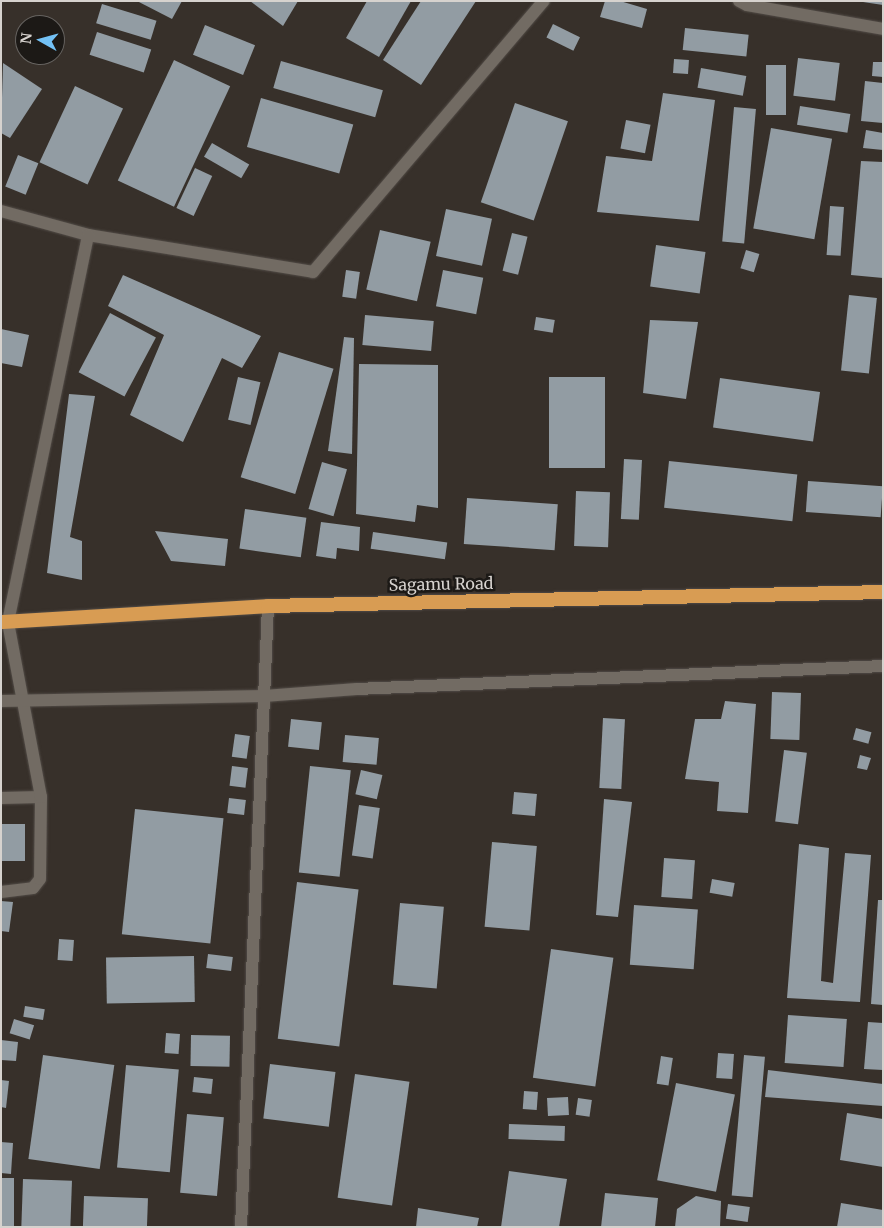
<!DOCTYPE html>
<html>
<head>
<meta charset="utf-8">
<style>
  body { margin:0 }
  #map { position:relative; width:884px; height:1228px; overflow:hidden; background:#37302a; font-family:Merriweather,serif }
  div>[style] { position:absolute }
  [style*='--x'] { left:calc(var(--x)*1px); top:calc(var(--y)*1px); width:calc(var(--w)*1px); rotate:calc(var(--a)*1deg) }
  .building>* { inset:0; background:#929ca3; transform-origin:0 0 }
  .roads { filter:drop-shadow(0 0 1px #524c47) drop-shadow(0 0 1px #524c47) }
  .service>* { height:12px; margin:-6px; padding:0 6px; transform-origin:6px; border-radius:6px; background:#726b63 }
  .minor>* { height:12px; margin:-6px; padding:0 6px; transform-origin:6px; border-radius:6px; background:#726b63 }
  .trunk>* { height:14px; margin:-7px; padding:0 7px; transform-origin:7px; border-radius:7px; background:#d89c53 }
  span { translate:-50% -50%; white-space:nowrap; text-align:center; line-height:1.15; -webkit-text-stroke:5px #1c1916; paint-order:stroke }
  .street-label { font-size:16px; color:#d6d2ce }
  .frame { position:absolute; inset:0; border:2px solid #d6d2ce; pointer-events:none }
  .north { position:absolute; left:15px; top:15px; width:50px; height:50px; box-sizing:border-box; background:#1c1916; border:1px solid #666360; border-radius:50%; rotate:277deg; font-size:14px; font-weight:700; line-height:20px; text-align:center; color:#d6d2ce }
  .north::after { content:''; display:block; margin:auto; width:18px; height:22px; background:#73c1f5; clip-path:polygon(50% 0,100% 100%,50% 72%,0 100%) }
</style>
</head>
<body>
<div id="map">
  <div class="building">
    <div style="clip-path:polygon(137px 1px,182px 1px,172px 19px)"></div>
    <div style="clip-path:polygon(250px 1px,298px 1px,283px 26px)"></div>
    <div style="clip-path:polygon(367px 1px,411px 1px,379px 57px,346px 38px)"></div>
    <div style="clip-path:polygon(421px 1px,476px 1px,421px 85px,383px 60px)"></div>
    <div style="clip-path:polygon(605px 1px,620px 1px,647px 9px,642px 28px,600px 17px)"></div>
    <div style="clip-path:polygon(864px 1px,883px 1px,883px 5px,863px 2px)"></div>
    <div style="left:102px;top:4px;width:57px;height:20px;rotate:17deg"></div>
    <div style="left:553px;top:24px;width:30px;height:15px;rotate:26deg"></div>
    <div style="left:205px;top:25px;width:54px;height:32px;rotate:22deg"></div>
    <div style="left:685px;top:28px;width:64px;height:22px;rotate:6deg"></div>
    <div style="left:97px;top:32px;width:57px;height:24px;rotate:18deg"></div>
    <div style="left:798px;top:58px;width:42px;height:38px;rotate:7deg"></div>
    <div style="left:674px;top:59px;width:15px;height:14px;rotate:4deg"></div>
    <div style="left:174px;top:60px;width:62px;height:133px;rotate:25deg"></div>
    <div style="left:281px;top:61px;width:106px;height:28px;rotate:16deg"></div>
    <div style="clip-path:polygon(873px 62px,883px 62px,883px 77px,872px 76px)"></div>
    <div style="clip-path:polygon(3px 63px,42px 89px,10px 138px,1px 133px)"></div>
    <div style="left:766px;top:65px;width:20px;height:50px"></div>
    <div style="left:701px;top:68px;width:46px;height:20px;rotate:10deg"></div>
    <div style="clip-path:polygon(865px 81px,883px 83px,883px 123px,861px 121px)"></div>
    <div style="left:75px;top:86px;width:53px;height:84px;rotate:25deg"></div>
    <div style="clip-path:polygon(663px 93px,715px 100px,699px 221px,597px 212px,606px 156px,652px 161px)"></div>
    <div style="left:261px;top:98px;width:96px;height:51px;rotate:16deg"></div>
    <div style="left:515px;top:103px;width:56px;height:105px;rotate:19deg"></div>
    <div style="left:800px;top:106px;width:51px;height:19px;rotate:9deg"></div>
    <div style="left:734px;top:107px;width:22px;height:135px;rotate:5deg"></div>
    <div style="left:626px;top:120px;width:25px;height:29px;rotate:11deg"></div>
    <div style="left:771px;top:128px;width:62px;height:102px;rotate:10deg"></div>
    <div style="clip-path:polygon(866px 130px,883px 133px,883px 150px,863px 148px)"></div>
    <div style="left:212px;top:143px;width:43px;height:16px;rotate:30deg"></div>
    <div style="left:18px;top:155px;width:22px;height:34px;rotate:22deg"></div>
    <div style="clip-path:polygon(861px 161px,883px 162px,883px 278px,851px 275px)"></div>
    <div style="left:195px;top:168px;width:19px;height:44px;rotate:25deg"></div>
    <div style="left:830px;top:206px;width:14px;height:49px;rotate:4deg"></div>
    <div style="left:446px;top:209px;width:47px;height:48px;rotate:12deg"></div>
    <div style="left:380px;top:230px;width:52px;height:61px;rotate:13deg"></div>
    <div style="left:512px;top:233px;width:16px;height:39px;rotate:14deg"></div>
    <div style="left:656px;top:245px;width:50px;height:42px;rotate:8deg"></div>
    <div style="left:746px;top:250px;width:14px;height:19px;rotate:17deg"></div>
    <div style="left:346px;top:270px;width:14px;height:27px;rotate:8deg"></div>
    <div style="left:443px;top:270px;width:41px;height:37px;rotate:11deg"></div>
    <div style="clip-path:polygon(123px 275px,261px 336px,242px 368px,222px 358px,183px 442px,130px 415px,164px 335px,108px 306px)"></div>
    <div style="left:849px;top:295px;width:28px;height:76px;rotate:6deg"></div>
    <div style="left:110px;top:313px;width:52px;height:67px;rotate:28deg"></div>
    <div style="left:365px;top:315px;width:69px;height:30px;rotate:5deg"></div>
    <div style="left:536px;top:317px;width:19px;height:13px;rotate:9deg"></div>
    <div style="clip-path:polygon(650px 320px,698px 322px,686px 399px,643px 393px)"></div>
    <div style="clip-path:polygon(1px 329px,29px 335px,22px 367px,1px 363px)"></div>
    <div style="clip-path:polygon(344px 337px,354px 338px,352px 454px,328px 451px)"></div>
    <div style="left:279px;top:352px;width:57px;height:131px;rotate:17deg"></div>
    <div style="clip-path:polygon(359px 364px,438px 365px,438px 508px,417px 505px,415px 522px,356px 514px)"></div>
    <div style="left:238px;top:377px;width:23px;height:44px;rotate:13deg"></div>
    <div style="left:549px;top:377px;width:56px;height:91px"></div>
    <div style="left:720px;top:378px;width:101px;height:50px;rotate:8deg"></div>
    <div style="clip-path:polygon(69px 394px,95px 396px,70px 537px,82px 541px,82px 580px,47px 573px)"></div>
    <div style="left:624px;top:459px;width:18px;height:60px;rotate:3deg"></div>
    <div style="left:669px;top:461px;width:129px;height:47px;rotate:6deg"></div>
    <div style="left:322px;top:462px;width:26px;height:49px;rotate:16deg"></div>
    <div style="left:808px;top:481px;width:75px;height:31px;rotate:4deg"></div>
    <div style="left:576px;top:491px;width:34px;height:55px;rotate:2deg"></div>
    <div style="left:467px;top:498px;width:91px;height:46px;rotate:4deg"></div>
    <div style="left:245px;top:509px;width:62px;height:40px;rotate:8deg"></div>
    <div style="clip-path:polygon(321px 522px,360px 527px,359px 551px,337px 548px,336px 559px,316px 556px)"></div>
    <div style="clip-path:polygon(155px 531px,228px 539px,225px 566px,171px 561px)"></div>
    <div style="left:373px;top:532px;width:75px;height:17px;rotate:8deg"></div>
    <div style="left:772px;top:692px;width:29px;height:47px;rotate:2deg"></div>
    <div style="clip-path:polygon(725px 701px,756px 704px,748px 813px,717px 811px,719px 782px,685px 779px,695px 719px,721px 719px)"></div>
    <div style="left:603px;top:718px;width:22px;height:70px;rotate:3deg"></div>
    <div style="left:291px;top:719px;width:31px;height:28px;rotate:6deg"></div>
    <div style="left:856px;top:728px;width:16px;height:12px;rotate:15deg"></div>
    <div style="left:235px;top:734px;width:15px;height:23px;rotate:8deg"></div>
    <div style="left:345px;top:735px;width:34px;height:27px;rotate:5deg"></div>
    <div style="left:784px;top:750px;width:23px;height:72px;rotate:7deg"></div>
    <div style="clip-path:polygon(860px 755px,871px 758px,867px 770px,857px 768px)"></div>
    <div style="left:232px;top:766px;width:16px;height:20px;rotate:7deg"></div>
    <div style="left:310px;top:766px;width:41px;height:107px;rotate:6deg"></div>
    <div style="left:361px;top:770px;width:22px;height:25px;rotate:13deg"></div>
    <div style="left:514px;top:792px;width:23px;height:22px;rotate:5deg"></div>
    <div style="left:229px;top:798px;width:17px;height:15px;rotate:7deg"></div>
    <div style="clip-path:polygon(604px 799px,632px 802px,618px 917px,596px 915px)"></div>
    <div style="left:359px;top:805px;width:21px;height:51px;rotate:8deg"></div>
    <div style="left:135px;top:809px;width:89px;height:126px;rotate:6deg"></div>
    <div style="left:1px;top:824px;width:24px;height:37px"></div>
    <div style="left:492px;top:842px;width:45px;height:85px;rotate:5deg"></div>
    <div style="clip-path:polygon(799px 844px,829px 848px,821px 981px,833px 983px,845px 853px,871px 855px,860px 1002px,787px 998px)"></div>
    <div style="left:664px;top:858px;width:31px;height:39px;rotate:4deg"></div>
    <div style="left:712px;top:879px;width:23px;height:14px;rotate:10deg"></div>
    <div style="left:297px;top:882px;width:62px;height:158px;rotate:7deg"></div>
    <div style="clip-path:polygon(878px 900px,883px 900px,883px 1005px,871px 1004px)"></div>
    <div style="clip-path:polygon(1px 901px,13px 902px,9px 932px,1px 931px)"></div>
    <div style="left:400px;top:903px;width:44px;height:82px;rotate:5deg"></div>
    <div style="left:634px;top:905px;width:64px;height:60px;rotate:4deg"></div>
    <div style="left:59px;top:939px;width:15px;height:21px;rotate:4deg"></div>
    <div style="left:551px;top:949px;width:63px;height:130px;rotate:8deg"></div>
    <div style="left:208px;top:954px;width:25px;height:14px;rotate:7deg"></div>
    <div style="left:194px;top:956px;width:46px;height:88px;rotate:89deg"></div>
    <div style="left:25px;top:1006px;width:20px;height:11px;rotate:9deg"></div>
    <div style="left:788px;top:1015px;width:59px;height:48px;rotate:4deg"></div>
    <div style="left:14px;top:1019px;width:21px;height:15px;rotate:17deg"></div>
    <div style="clip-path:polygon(868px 1022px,883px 1023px,883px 1070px,864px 1069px)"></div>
    <div style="left:166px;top:1033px;width:14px;height:20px;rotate:4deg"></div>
    <div style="left:191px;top:1035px;width:39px;height:31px;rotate:1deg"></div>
    <div style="clip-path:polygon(1px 1040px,18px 1042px,16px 1061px,1px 1060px)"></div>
    <div style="left:718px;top:1053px;width:16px;height:25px;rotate:4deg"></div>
    <div style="left:43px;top:1055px;width:72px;height:105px;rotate:8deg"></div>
    <div style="left:744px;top:1055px;width:21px;height:141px;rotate:5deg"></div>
    <div style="left:661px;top:1056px;width:12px;height:28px;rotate:9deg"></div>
    <div style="left:270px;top:1064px;width:66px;height:55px;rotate:7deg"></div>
    <div style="left:126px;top:1065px;width:53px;height:103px;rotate:5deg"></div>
    <div style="clip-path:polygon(768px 1070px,883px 1084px,883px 1106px,765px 1097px)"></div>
    <div style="left:355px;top:1074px;width:55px;height:125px;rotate:8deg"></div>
    <div style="left:194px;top:1077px;width:19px;height:15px;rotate:6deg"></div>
    <div style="clip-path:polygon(1px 1080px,9px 1081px,6px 1108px,1px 1107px)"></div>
    <div style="left:676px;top:1083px;width:60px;height:99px;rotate:11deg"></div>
    <div style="left:524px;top:1091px;width:14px;height:18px;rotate:4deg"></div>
    <div style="left:568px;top:1097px;width:18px;height:21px;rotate:87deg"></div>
    <div style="left:578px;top:1098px;width:14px;height:17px;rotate:8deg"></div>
    <div style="clip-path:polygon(847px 1113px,883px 1119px,883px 1167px,840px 1160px)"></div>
    <div style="left:187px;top:1114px;width:37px;height:79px;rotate:5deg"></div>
    <div style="left:509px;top:1124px;width:56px;height:15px;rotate:2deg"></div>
    <div style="clip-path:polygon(1px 1142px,13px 1143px,11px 1174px,1px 1173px)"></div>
    <div style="clip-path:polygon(509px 1171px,567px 1179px,559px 1227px,501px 1227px)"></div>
    <div style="left:1px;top:1178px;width:13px;height:49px"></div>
    <div style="left:23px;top:1179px;width:49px;height:48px;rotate:2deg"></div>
    <div style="clip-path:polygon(605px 1193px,658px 1198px,655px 1227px,601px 1227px)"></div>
    <div style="left:84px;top:1196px;width:64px;height:31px;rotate:2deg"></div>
    <div style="clip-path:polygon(696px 1196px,721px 1201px,720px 1227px,675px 1227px,677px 1209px)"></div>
    <div style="clip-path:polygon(841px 1203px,883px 1210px,883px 1227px,837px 1227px)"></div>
    <div style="left:728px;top:1204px;width:22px;height:15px;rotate:8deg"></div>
    <div style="clip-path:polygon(418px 1208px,479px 1218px,477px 1227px,416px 1227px)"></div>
  </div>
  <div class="roads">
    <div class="service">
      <div style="--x:1;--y:798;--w:40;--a:-1.4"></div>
      <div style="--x:1;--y:892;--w:32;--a:-7"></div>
      <div style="--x:33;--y:888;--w:11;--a:-52"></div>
      <div style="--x:40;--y:879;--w:82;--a:-89.3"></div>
      <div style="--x:41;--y:797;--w:178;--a:-100.7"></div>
    </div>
    <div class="minor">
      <div style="--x:739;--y:1;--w:9;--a:27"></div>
      <div style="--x:747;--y:5;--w:138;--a:10"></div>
      <div style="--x:1;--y:211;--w:90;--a:15.4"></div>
      <div style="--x:88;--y:235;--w:228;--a:9.3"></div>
      <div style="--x:313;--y:272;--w:356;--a:-49.6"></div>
      <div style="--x:8;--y:622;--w:395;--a:-78.3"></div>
      <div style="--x:1;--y:701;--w:263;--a:-1.1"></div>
      <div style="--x:264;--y:696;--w:93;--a:-4.3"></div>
      <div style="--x:357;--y:689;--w:527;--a:-2.5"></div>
      <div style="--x:241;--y:1227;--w:622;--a:-87.51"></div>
    </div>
    <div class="trunk">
      <div style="--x:1;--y:622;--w:267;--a:-3.4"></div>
      <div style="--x:268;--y:606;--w:615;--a:-1.3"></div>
    </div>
  </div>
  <div class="street-label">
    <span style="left:441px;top:584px;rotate:-1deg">Sagamu Road</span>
  </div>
  <div class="frame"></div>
  <div class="north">N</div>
</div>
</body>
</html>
